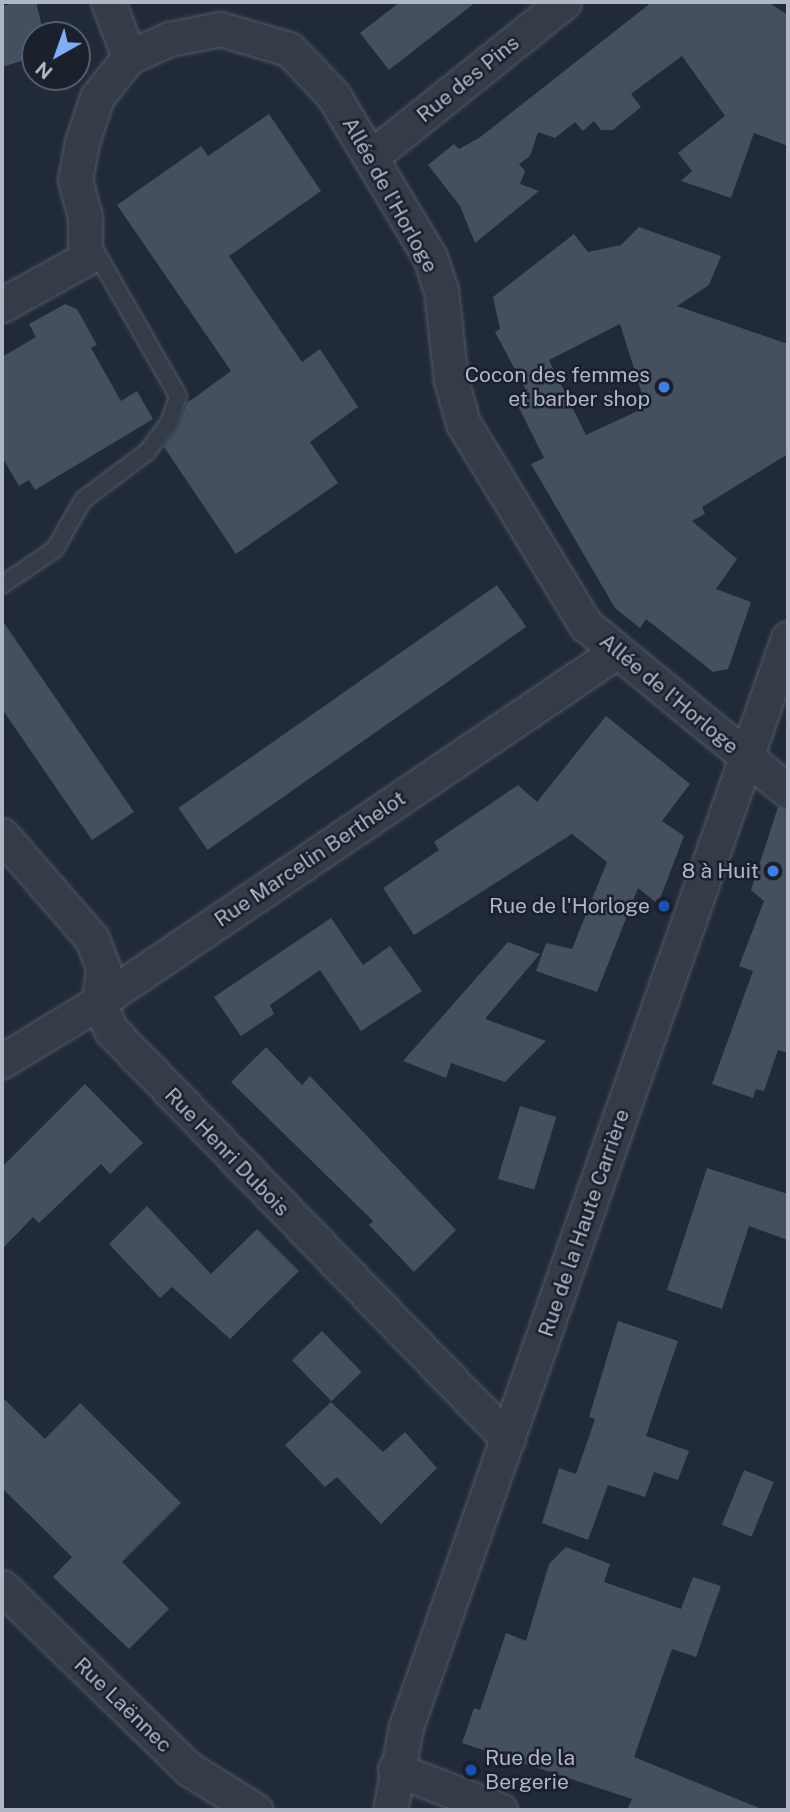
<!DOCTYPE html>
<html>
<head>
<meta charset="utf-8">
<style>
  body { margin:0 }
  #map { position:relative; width:790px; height:1812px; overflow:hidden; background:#212a38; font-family:"Public Sans",sans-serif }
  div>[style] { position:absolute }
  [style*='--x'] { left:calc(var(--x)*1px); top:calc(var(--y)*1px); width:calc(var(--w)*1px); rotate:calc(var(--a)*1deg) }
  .building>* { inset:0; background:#444f60; transform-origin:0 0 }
  .roads { filter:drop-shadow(0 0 2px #525966) drop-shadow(0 0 2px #525966) }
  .service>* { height:16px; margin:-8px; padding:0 8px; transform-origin:8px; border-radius:8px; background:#343c48 }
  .minor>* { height:33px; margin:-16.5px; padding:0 16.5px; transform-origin:16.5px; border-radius:16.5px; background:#343c48 }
  .dots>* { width:19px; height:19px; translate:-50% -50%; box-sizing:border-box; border:4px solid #1a212d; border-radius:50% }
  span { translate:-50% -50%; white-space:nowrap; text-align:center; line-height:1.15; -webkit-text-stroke:5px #1a212d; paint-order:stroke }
  .street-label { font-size:21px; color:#afb6c5 }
  .poi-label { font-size:21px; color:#afb6c5 }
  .right { translate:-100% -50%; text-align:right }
  .left { translate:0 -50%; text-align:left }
  .frame { position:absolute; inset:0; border:4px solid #afb6c5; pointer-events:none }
  .north { position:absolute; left:21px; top:21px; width:70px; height:70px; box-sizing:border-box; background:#1a212d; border:2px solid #565d6a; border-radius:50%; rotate:220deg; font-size:19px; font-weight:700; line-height:28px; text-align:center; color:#afb6c5 }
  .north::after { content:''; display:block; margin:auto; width:24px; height:32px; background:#82acf6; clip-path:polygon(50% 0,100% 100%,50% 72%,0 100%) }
</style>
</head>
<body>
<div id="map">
  <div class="building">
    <div style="clip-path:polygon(19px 2px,36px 2px,44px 35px,35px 35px,35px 57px,2px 67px,2px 6px)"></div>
    <div style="clip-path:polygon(400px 2px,476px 2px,389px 70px,360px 33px)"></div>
    <div style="clip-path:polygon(652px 2px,768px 2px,788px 15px,788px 146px,754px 133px,731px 198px,681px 181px,692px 171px,678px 153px,725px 116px,682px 56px,631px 94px,641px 107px,613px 130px,601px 130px,594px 121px,583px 131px,575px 122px,555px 138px,538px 132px,530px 156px,519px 164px,525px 171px,520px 184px,539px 191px,475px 243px,460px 206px,428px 165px,454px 144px,459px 149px,479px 138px)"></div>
    <div style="clip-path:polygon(269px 114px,321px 191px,229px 256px,302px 362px,320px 349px,358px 407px,310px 442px,338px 483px,236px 554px,164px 447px,179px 427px,187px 403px,231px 371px,117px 205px,201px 146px,208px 156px)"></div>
    <div style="clip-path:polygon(evenodd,639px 227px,721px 256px,709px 285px,677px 306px,788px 344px,788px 454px,702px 507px,705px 514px,692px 521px,737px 559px,716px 589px,751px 602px,728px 669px,713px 672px,646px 619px,640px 628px,615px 608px,531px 464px,544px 458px,514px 398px,527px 392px,495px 332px,500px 329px,493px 297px,574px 234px,588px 252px,621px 245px,639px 227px,620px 324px,646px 407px,586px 435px,549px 360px,620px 324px)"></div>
    <div style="clip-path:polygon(65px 304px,77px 309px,97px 345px,91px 348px,121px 401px,137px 391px,153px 419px,35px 490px,29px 480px,19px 486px,2px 457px,2px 357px,36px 337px,29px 324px)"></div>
    <div style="left:497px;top:585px;width:51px;height:389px;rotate:55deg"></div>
    <div style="clip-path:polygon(2px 620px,134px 812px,92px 840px,2px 709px)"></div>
    <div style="clip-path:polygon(606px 716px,690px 784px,662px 821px,684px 836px,658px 904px,638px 888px,597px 992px,536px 971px,546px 943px,572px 949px,607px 862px,572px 834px,414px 935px,383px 888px,439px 850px,434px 842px,518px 785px,537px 802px)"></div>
    <div style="clip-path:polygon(778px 807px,788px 810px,788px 1053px,778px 1050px,764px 1091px,756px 1089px,753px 1098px,712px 1084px,753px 971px,739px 966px,764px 901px,751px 890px)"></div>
    <div style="clip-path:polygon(331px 918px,363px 965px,390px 946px,422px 991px,361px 1031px,320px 970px,270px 1005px,274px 1014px,241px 1036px,214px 997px)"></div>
    <div style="clip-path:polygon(508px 942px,540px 954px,485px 1019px,546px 1041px,505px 1082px,451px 1063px,446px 1078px,403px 1061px)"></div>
    <div style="clip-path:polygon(266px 1047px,302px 1085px,310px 1076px,456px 1230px,414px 1272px,369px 1225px,373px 1221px,231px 1082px)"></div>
    <div style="clip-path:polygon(85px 1084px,143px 1143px,110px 1174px,101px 1164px,39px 1223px,33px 1217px,2px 1249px,2px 1167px)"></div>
    <div style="left:520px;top:1106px;width:38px;height:76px;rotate:17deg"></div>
    <div style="clip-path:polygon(707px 1168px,788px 1194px,788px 1240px,749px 1226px,722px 1309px,667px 1290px)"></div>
    <div style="clip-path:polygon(147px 1206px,211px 1274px,257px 1229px,299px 1271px,230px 1339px,172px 1287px,160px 1298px,109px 1244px)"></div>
    <div style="clip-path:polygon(618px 1321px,678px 1341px,646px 1436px,689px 1451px,678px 1480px,654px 1472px,645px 1497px,608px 1485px,588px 1540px,542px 1523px,559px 1468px,576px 1474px,595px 1419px,589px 1417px)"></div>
    <div style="left:322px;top:1331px;width:57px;height:42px;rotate:46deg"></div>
    <div style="clip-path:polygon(2px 1397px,45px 1439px,80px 1403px,181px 1503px,122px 1562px,169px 1609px,129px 1649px,53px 1577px,72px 1557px,2px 1488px)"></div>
    <div style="clip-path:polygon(331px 1402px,383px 1452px,405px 1432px,437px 1468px,381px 1524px,337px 1477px,325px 1487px,285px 1445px)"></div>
    <div style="left:744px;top:1470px;width:32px;height:59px;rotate:22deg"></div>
    <div style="clip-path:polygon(566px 1547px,610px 1564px,604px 1582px,681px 1609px,693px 1577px,721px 1586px,696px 1657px,672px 1649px,634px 1757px,764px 1810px,627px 1810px,632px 1799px,462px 1743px,474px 1708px,480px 1710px,506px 1633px,526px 1641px,549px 1564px)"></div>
  </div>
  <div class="roads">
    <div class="service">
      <div style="--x:2;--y:585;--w:64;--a:-34.2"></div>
      <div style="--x:55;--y:549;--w:56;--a:-60.3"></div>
      <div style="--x:83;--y:500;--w:80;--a:-36.9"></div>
      <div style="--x:147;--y:452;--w:39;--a:-53"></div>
      <div style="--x:170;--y:421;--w:26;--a:-72"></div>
      <div style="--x:178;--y:396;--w:177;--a:-119.7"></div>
    </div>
    <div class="minor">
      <div style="--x:108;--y:2;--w:59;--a:69.1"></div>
      <div style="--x:372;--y:156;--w:246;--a:-38.7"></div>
      <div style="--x:2;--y:305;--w:95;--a:-29"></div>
      <div style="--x:85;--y:259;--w:42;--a:-90"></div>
      <div style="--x:85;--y:217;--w:39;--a:-105"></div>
      <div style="--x:75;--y:179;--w:38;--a:-79"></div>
      <div style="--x:82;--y:142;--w:47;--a:-71.6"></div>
      <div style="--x:97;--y:97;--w:51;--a:-51.3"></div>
      <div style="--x:129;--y:57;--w:44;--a:-24.2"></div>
      <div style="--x:169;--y:39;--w:52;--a:-11.1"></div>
      <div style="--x:220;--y:29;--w:72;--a:16.2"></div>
      <div style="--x:289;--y:49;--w:64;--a:46.3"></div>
      <div style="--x:333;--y:95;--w:189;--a:59.1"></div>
      <div style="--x:430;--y:257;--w:35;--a:72"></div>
      <div style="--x:441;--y:290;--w:91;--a:83.7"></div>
      <div style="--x:451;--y:380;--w:45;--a:74.4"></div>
      <div style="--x:463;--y:423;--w:237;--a:58.7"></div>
      <div style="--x:586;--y:625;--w:261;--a:39.4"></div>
      <div style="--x:2;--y:835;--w:138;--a:49.1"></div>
      <div style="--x:92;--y:939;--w:31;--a:69"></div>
      <div style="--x:103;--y:968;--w:34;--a:97"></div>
      <div style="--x:99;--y:1002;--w:30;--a:67"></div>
      <div style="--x:111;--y:1030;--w:570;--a:45.85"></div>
      <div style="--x:2;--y:1061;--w:114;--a:-31.3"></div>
      <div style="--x:99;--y:1002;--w:624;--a:-34.1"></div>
      <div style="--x:2;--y:1587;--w:261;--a:44.2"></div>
      <div style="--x:189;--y:1769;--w:78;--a:31.8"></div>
      <div style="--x:395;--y:1769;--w:113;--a:21.3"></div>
      <div style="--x:390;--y:1810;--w:85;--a:-79.1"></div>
      <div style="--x:406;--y:1727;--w:1154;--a:-70.67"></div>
    </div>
  </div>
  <div class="dots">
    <div style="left:664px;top:387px;background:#3f7fe0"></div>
    <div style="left:773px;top:871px;background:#3f7fe0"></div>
    <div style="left:664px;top:906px;background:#1a4fb4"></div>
    <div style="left:471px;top:1770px;background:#1a4fb4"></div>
  </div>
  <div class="street-label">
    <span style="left:468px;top:79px;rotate:-39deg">Rue des Pins</span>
    <span style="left:390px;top:195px;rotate:61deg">Allée de l'Horloge</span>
    <span style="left:669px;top:694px;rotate:40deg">Allée de l'Horloge</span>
    <span style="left:310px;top:859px;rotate:-34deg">Rue Marcelin Berthelot</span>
    <span style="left:227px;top:1152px;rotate:46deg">Rue Henri Dubois</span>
    <span style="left:584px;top:1223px;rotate:-71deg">Rue de la Haute Carrière</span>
    <span style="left:123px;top:1705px;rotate:44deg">Rue Laënnec</span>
  </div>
  <div class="poi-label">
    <span class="right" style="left:650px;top:387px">Cocon des femmes<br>et barber shop</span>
    <span class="right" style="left:759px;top:871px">8 à Huit</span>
    <span class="right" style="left:650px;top:906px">Rue de l'Horloge</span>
    <span class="left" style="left:485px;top:1770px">Rue de la<br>Bergerie</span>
  </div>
  <div class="frame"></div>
  <div class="north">N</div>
</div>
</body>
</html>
